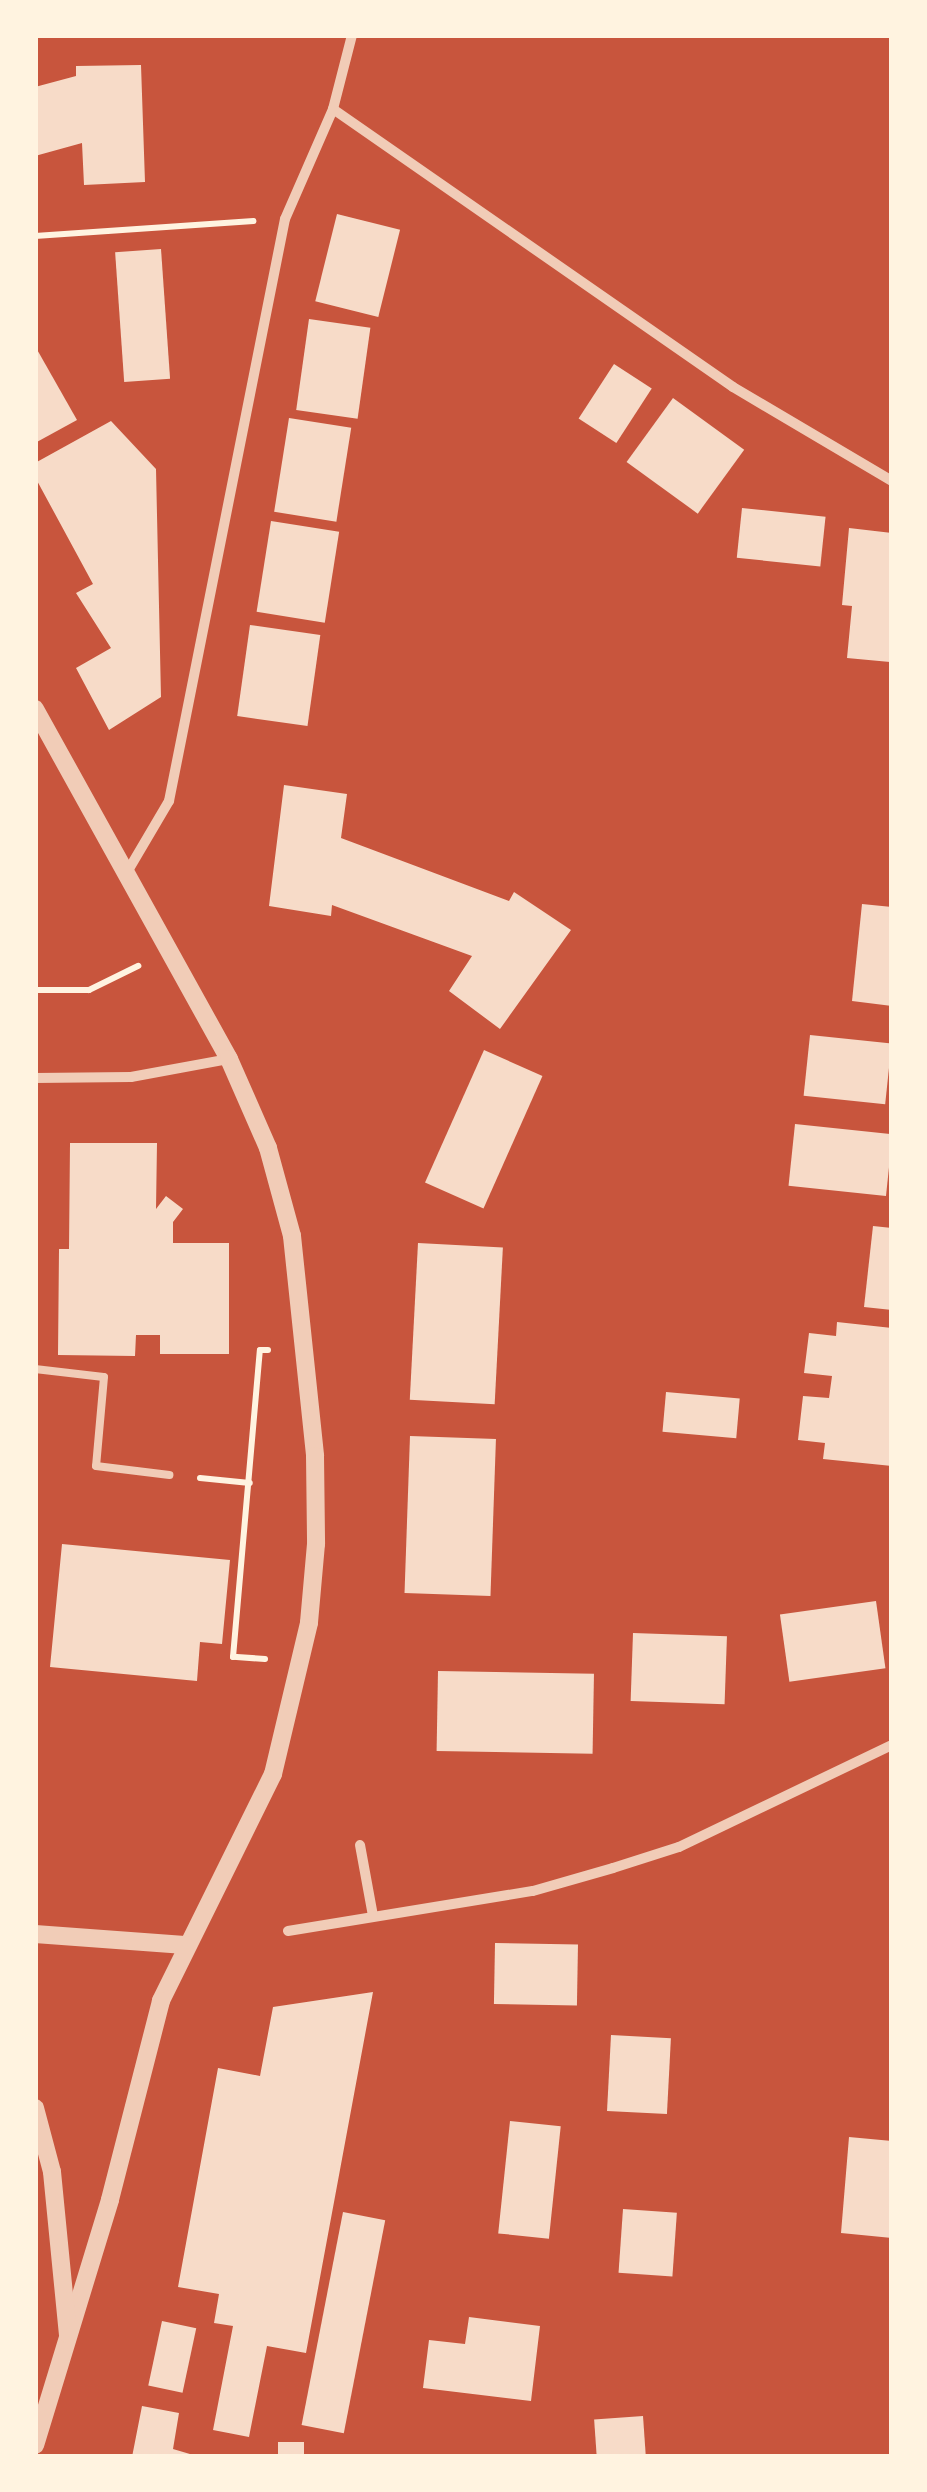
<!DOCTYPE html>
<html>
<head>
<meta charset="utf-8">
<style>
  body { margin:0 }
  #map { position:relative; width:927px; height:2492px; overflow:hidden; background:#c8553d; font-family:Mulish,sans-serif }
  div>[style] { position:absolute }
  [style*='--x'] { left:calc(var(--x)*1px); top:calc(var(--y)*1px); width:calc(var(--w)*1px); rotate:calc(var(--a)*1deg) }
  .building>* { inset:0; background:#f7dbc8; transform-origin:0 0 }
  .path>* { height:6px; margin:-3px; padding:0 3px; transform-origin:3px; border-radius:3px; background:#fff3e0 }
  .service>* { height:8px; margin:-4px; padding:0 4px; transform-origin:4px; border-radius:4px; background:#f1ccb7 }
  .minor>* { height:10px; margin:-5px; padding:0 5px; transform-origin:5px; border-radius:5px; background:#f1ccb7 }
  .tertiary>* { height:18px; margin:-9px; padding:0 9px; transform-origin:9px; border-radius:9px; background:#f1ccb7 }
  span { translate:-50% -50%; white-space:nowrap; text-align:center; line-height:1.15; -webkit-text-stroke:8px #fff3e0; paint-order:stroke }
  .frame { position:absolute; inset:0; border:38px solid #fff3e0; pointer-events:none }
</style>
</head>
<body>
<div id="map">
  <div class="building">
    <div style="clip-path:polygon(141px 65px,145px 182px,84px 185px,82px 143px,35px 156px,35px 87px,76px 76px,76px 66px)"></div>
    <div style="left:337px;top:214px;width:65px;height:90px;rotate:14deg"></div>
    <div style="left:161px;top:249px;width:130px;height:46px;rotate:86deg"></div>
    <div style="left:309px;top:319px;width:62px;height:92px;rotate:8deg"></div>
    <div style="clip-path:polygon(35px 346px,77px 420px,35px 443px)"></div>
    <div style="left:614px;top:364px;width:45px;height:65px;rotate:33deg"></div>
    <div style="left:673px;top:398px;width:88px;height:79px;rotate:36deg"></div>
    <div style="left:289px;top:418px;width:63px;height:95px;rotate:9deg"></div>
    <div style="clip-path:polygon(111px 421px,156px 469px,161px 697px,109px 730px,76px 668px,111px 648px,76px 593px,93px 584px,35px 477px,35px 463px)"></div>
    <div style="left:742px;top:508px;width:84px;height:50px;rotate:6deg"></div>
    <div style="left:271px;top:521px;width:69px;height:92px;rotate:9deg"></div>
    <div style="clip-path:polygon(849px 528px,892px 533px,890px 662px,847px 658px,852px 606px,842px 605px)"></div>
    <div style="left:250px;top:625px;width:71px;height:92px;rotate:8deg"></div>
    <div style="clip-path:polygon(284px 785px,347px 794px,341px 838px,509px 901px,514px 892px,571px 930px,500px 1029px,449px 991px,472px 956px,332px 905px,331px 916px,269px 906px)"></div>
    <div style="clip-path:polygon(862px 904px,892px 907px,892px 1006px,852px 1001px)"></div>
    <div style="left:810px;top:1035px;width:82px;height:61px;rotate:6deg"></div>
    <div style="left:484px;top:1050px;width:64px;height:145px;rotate:24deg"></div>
    <div style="left:795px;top:1124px;width:98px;height:62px;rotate:6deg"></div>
    <div style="clip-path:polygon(70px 1143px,157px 1143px,156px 1209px,166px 1196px,183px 1209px,173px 1222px,173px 1243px,229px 1243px,229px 1354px,160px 1354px,160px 1335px,136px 1335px,135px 1356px,58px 1355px,59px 1249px,69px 1249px)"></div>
    <div style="clip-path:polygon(873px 1226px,892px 1228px,892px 1310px,864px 1307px)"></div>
    <div style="left:418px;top:1243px;width:85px;height:157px;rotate:3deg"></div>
    <div style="clip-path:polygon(837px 1322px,892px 1328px,892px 1466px,823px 1459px,825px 1443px,798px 1440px,803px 1396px,829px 1398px,832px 1376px,804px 1373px,809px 1333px,836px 1336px)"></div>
    <div style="left:666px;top:1392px;width:74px;height:40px;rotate:5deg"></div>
    <div style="left:410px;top:1436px;width:86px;height:157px;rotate:2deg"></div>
    <div style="clip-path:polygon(62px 1544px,230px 1560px,222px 1644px,200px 1642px,197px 1681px,50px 1667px)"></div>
    <div style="left:876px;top:1601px;width:68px;height:97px;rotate:82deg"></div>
    <div style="left:633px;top:1633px;width:94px;height:68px;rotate:2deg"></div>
    <div style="left:438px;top:1671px;width:156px;height:80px;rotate:1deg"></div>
    <div style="left:495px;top:1943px;width:83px;height:61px;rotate:1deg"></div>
    <div style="clip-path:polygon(373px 1992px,306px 2353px,267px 2346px,249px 2437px,213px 2430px,233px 2326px,214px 2323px,219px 2294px,178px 2287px,218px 2068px,260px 2076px,273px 2007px)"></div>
    <div style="left:611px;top:2035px;width:60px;height:76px;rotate:3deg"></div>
    <div style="left:510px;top:2121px;width:51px;height:113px;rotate:6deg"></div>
    <div style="clip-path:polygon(849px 2137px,892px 2141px,892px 2238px,841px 2233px)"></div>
    <div style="left:623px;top:2209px;width:54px;height:64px;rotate:4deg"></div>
    <div style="left:343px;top:2212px;width:43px;height:217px;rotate:11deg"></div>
    <div style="clip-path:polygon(469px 2317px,540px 2326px,531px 2401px,423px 2388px,429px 2340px,465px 2344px)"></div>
    <div style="left:162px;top:2321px;width:35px;height:66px;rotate:12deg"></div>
    <div style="clip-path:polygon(142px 2406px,179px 2413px,173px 2449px,200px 2457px,132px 2457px)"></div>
    <div style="left:643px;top:2416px;width:41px;height:49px;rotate:86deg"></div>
    <div style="left:278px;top:2442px;width:26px;height:15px"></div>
  </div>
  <div class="path">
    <div style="--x:35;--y:236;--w:219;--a:-3.9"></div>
    <div style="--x:35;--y:990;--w:54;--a:0"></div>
    <div style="--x:89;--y:990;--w:55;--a:-26.1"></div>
    <div style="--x:200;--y:1478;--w:50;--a:5.7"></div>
    <div style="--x:265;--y:1659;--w:32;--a:-176"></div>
    <div style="--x:233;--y:1657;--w:308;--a:-85"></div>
    <div style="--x:260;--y:1350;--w:8;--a:0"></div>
  </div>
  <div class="service">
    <div style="--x:35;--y:1369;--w:69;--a:6.6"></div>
    <div style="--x:104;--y:1377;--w:89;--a:95.1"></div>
    <div style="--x:96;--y:1466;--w:74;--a:7"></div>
  </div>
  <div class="minor">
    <div style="--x:333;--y:109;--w:487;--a:34.8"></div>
    <div style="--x:733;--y:387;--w:185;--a:30.6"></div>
    <div style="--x:126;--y:874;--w:85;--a:-59.5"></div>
    <div style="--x:169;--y:801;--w:593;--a:-78.73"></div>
    <div style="--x:285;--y:219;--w:120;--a:-66.4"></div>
    <div style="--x:333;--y:109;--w:76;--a:-75.6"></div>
    <div style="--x:35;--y:1078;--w:96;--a:-0.6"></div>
    <div style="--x:131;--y:1077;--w:100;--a:-10.4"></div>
    <div style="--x:360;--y:1845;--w:72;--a:79.6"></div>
    <div style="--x:288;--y:1931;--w:248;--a:-9.3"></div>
    <div style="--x:533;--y:1891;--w:83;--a:-16"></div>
    <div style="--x:613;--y:1868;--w:69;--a:-17.7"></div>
    <div style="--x:679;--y:1847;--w:236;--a:-25.6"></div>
  </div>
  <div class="tertiary">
    <div style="--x:35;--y:709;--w:400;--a:61"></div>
    <div style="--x:229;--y:1059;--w:97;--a:66.3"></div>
    <div style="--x:268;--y:1148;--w:91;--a:74.7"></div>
    <div style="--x:292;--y:1236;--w:221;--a:84"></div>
    <div style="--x:315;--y:1456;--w:88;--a:89.3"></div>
    <div style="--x:316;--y:1544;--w:79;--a:95.1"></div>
    <div style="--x:309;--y:1623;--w:155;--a:103.4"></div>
    <div style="--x:273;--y:1774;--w:253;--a:116.3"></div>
    <div style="--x:161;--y:2001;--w:205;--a:104.4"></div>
    <div style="--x:110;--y:2200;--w:256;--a:107"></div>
    <div style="--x:35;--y:1934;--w:150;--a:4.2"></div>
    <div style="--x:35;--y:2108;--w:66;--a:75.1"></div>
    <div style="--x:52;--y:2172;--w:163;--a:84.4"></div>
  </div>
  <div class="frame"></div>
</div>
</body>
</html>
